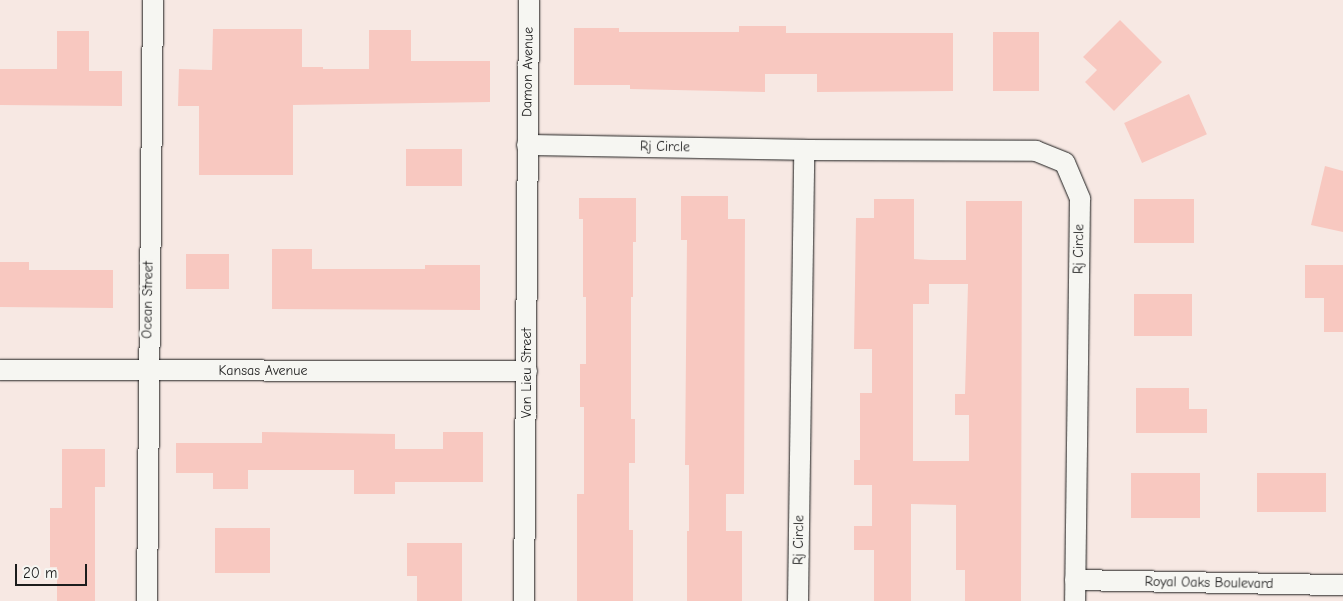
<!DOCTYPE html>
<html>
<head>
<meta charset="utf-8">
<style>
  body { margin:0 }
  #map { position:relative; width:1343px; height:601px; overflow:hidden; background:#f7e8e3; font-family:"Comic Neue",sans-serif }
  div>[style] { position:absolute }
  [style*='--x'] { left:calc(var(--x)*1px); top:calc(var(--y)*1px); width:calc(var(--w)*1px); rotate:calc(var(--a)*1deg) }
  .building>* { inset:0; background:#f8c8c0; transform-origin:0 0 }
  .roads { filter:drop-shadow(0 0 1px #1c1c1c) drop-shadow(0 0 1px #1c1c1c) }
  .minor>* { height:20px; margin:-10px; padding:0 10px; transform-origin:10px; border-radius:10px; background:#f6f6f2 }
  span { translate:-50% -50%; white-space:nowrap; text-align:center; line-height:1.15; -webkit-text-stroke:5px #f6f6f2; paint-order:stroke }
  .street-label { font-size:14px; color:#1c1c1c }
  .scale { position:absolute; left:15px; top:564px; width:72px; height:22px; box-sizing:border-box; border:2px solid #1c1c1c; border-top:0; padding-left:6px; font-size:15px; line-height:18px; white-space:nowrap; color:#1c1c1c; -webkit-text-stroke:4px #f6f6f2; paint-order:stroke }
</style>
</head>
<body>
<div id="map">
  <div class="building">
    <div style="clip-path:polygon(1120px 20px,1162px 62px,1114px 111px,1085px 82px,1097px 70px,1083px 57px)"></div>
    <div style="clip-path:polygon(739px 26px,786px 26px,786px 33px,953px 33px,953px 91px,817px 92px,817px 74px,765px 74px,765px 92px,630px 89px,630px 85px,574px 85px,574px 28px,619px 28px,619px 32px,739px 32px)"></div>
    <div style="clip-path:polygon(213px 29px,302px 29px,302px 67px,323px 67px,323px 69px,369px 69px,369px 30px,411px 30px,411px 61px,490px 61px,490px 102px,293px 105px,293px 175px,199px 175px,199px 106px,178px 106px,179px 69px,212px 70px)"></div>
    <div style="clip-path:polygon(57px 31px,89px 31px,89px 71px,122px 71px,122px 106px,0 105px,0 69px,57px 69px)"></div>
    <div style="left:993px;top:32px;width:46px;height:59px"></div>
    <div style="left:1189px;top:94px;width:44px;height:71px;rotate:66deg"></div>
    <div style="left:406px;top:149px;width:56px;height:37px"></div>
    <div style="clip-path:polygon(1325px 166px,1343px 171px,1343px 232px,1311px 225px)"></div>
    <div style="clip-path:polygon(681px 196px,728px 196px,728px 219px,745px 219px,744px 494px,726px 494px,726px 531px,742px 531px,742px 601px,687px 601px,687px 531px,689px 531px,689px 465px,685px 465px,687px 240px,681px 240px)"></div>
    <div style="clip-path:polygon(579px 198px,636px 198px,636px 242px,633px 242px,633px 297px,631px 297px,631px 419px,635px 419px,635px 463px,629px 463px,629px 530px,633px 530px,633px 601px,577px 601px,577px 494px,584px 494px,584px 407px,580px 407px,580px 364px,586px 364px,586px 297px,583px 297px,583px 219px,579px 219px)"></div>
    <div style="clip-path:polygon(evenodd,874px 199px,914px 199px,914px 259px,929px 260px,966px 260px,966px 201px,1022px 201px,1021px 601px,965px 601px,965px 570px,956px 570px,956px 505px,911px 504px,911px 601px,874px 601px,874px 550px,854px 550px,854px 526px,872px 526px,872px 485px,854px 485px,854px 460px,860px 460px,860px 393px,872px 393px,872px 349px,854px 349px,856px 218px,874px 218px,874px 199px,929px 284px,968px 284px,965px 394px,955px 394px,955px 415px,969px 415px,969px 461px,913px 461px,913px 304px,929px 304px,929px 284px)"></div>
    <div style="left:1134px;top:199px;width:60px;height:44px"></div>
    <div style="clip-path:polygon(272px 249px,312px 249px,312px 269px,425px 269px,425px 265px,480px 265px,480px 310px,272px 309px)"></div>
    <div style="left:186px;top:254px;width:43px;height:35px"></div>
    <div style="clip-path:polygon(0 262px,29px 262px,29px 270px,113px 270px,113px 308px,0 307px)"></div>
    <div style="clip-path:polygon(1305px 265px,1343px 265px,1343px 332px,1324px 332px,1324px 298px,1305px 298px)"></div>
    <div style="left:1134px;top:294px;width:58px;height:42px"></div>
    <div style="clip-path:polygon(1136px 388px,1189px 388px,1189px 409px,1207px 409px,1207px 433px,1136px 433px)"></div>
    <div style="clip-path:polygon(262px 432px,395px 434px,395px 449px,443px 449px,443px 432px,483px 432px,483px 482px,395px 482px,395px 494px,354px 494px,354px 470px,248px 470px,248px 489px,213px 489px,213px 473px,176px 473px,176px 443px,262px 443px)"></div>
    <div style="clip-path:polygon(62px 449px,105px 449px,105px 487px,95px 487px,95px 601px,57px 601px,57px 567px,50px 567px,50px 508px,62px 508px)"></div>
    <div style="left:1131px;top:473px;width:69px;height:45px"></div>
    <div style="left:1257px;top:473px;width:69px;height:39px"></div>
    <div style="left:215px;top:528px;width:55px;height:45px"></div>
    <div style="clip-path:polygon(407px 543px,462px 543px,462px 601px,417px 601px,417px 576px,407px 576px)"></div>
  </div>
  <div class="roads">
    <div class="minor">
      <div style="--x:527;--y:145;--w:277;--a:1"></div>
      <div style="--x:0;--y:370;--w:527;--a:0.11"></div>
      <div style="--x:1075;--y:580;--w:268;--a:1.1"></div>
      <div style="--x:147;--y:601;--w:601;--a:-89.43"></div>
      <div style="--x:524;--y:601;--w:601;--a:-89.52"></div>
      <div style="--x:798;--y:601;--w:451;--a:-89.2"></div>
      <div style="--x:804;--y:150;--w:232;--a:0.2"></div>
      <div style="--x:1036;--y:151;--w:31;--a:22"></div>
      <div style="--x:1065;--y:163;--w:39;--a:67"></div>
      <div style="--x:1080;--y:199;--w:402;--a:90.7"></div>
    </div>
  </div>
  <div class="street-label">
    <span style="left:528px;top:72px;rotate:-89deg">Damon Avenue</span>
    <span style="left:665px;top:147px;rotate:1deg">Rj Circle</span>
    <span style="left:1079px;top:249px;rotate:-89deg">Rj Circle</span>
    <span style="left:148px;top:300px;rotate:-89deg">Ocean Street</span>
    <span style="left:263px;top:371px">Kansas Avenue</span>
    <span style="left:527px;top:373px;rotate:-90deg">Van Lieu Street</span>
    <span style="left:799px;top:540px;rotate:-89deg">Rj Circle</span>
    <span style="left:1209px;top:583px;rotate:1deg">Royal Oaks Boulevard</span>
  </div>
  <div class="scale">20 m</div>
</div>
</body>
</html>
